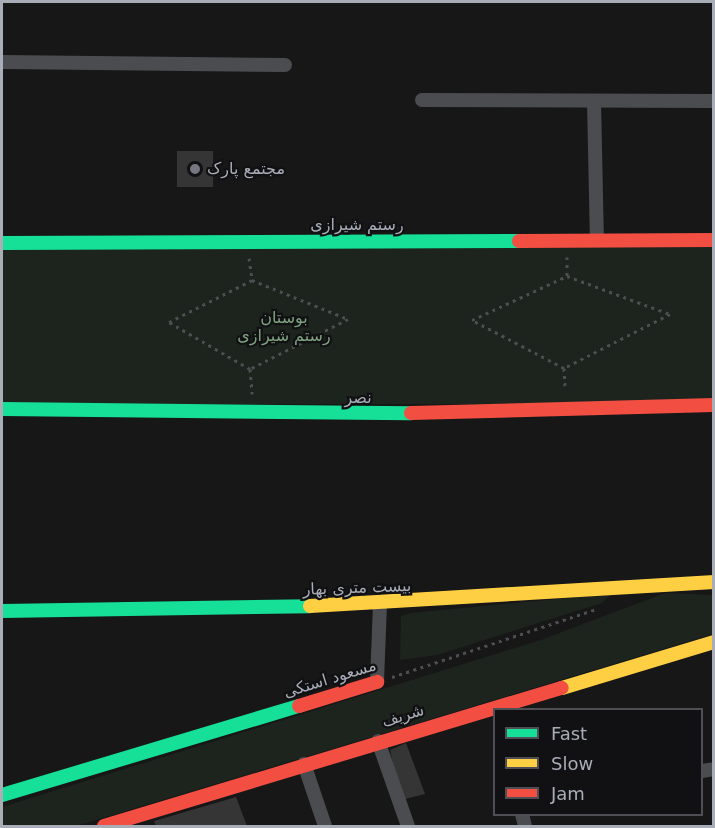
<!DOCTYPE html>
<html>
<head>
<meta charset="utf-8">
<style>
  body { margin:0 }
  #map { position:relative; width:715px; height:828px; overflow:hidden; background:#171717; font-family:"DejaVu Sans","Noto Sans Arabic",sans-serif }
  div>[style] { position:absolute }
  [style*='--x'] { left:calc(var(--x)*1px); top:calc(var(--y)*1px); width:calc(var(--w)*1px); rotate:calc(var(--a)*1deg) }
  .green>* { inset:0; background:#1d241e; transform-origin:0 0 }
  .building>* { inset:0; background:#353536; transform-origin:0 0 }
  .path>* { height:3px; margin-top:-1.5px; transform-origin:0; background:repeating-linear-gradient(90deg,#4d4e52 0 3px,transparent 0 7.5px) }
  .street>* { height:14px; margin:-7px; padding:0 7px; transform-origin:7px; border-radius:7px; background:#4b4c50 }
  .fast>* { height:14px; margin:-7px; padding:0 7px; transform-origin:7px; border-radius:7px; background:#16e098 }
  .slow>* { height:14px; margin:-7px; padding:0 7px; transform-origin:7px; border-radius:7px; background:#ffcf43 }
  .jam>* { height:14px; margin:-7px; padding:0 7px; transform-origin:7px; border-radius:7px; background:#f24e42 }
  .dots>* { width:16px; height:16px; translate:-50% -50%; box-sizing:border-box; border:3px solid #111113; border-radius:50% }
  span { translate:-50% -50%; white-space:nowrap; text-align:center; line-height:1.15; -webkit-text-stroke:4.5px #111113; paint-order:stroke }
  .poi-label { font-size:16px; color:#a8adb8 }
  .left { translate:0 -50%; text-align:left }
  .street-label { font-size:16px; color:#a8adb8 }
  .park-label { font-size:16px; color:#7fa381 }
  .frame { position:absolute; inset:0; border:3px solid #a8adb8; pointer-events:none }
  .legend { position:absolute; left:493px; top:708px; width:210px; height:108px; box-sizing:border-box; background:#111113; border:2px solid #4d4f55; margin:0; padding:8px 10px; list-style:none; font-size:18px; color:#a8adb8 }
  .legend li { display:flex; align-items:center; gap:12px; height:30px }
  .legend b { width:30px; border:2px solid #4d4f55 }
</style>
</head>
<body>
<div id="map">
  <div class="green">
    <div style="left:713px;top:239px;width:165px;height:711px;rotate:90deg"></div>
    <div style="clip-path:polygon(665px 593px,713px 595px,713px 634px,76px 826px,2px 826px,2px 807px,541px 640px)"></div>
    <div style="clip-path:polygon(611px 594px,602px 603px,437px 655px,400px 660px,401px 616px,411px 613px)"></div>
  </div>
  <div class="building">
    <div style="left:177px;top:151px;width:36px;height:36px"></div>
    <div style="clip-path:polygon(406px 743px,425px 794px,401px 800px,390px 750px)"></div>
    <div style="clip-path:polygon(236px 797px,247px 826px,156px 826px,154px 821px)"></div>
  </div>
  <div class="path">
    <div style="--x:567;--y:257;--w:19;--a:90"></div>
    <div style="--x:249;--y:258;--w:22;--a:82"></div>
    <div style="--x:567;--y:276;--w:110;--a:20.3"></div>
    <div style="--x:670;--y:314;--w:119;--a:153"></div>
    <div style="--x:564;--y:368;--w:104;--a:-152.4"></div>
    <div style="--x:472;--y:320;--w:105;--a:-24.9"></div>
    <div style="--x:252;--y:280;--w:104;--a:22.1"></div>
    <div style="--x:348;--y:319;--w:110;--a:153"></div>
    <div style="--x:250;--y:369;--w:94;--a:-149.9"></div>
    <div style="--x:169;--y:322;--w:93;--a:-26.8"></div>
    <div style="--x:564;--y:368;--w:22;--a:87"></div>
    <div style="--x:250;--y:369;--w:25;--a:85"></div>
    <div style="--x:392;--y:677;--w:215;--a:-18.4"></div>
  </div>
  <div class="street">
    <div style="--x:2;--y:62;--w:283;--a:0.6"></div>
    <div style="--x:422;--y:100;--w:292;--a:0.2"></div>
    <div style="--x:594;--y:101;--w:139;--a:88.8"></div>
    <div style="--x:377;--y:682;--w:77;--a:-87.8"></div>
    <div style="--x:378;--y:741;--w:90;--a:70.6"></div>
    <div style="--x:304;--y:764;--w:65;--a:71.3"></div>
    <div style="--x:702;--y:771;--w:12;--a:-9"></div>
    <div style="--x:522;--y:814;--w:12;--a:76"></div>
  </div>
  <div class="fast">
    <div style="--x:2;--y:243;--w:517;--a:-0.22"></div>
    <div style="--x:2;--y:409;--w:409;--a:0.6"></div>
    <div style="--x:2;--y:611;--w:308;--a:-0.9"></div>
    <div style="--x:2;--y:795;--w:310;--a:-16.7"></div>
  </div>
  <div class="slow">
    <div style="--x:310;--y:606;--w:405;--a:-3.4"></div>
    <div style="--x:562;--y:688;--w:159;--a:-16.8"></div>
  </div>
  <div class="jam">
    <div style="--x:519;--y:241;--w:195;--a:-0.3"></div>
    <div style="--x:411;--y:413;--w:303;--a:-1.5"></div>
    <div style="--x:299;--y:706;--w:82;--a:-17.1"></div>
    <div style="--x:104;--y:826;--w:478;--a:-16.8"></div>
  </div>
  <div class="dots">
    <div style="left:195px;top:169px;background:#757880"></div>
  </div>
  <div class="poi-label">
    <span class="left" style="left:207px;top:169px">مجتمع پارک</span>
  </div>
  <div class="street-label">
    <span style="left:357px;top:225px">رستم شیرازی</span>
    <span style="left:358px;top:398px">نصر</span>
    <span style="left:357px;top:588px;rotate:-2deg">بیست متری بهار</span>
    <span style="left:330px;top:679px;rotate:-17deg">مسعود استکی</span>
    <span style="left:403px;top:716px;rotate:-17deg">شریف</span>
  </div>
  <div class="park-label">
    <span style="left:284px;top:327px">بوستان<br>رستم شیرازی</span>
  </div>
  <div class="frame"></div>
  <ul class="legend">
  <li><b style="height:8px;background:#16e098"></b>Fast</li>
  <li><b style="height:8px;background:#ffcf43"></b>Slow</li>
  <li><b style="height:8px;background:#f24e42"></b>Jam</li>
  </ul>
</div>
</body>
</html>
